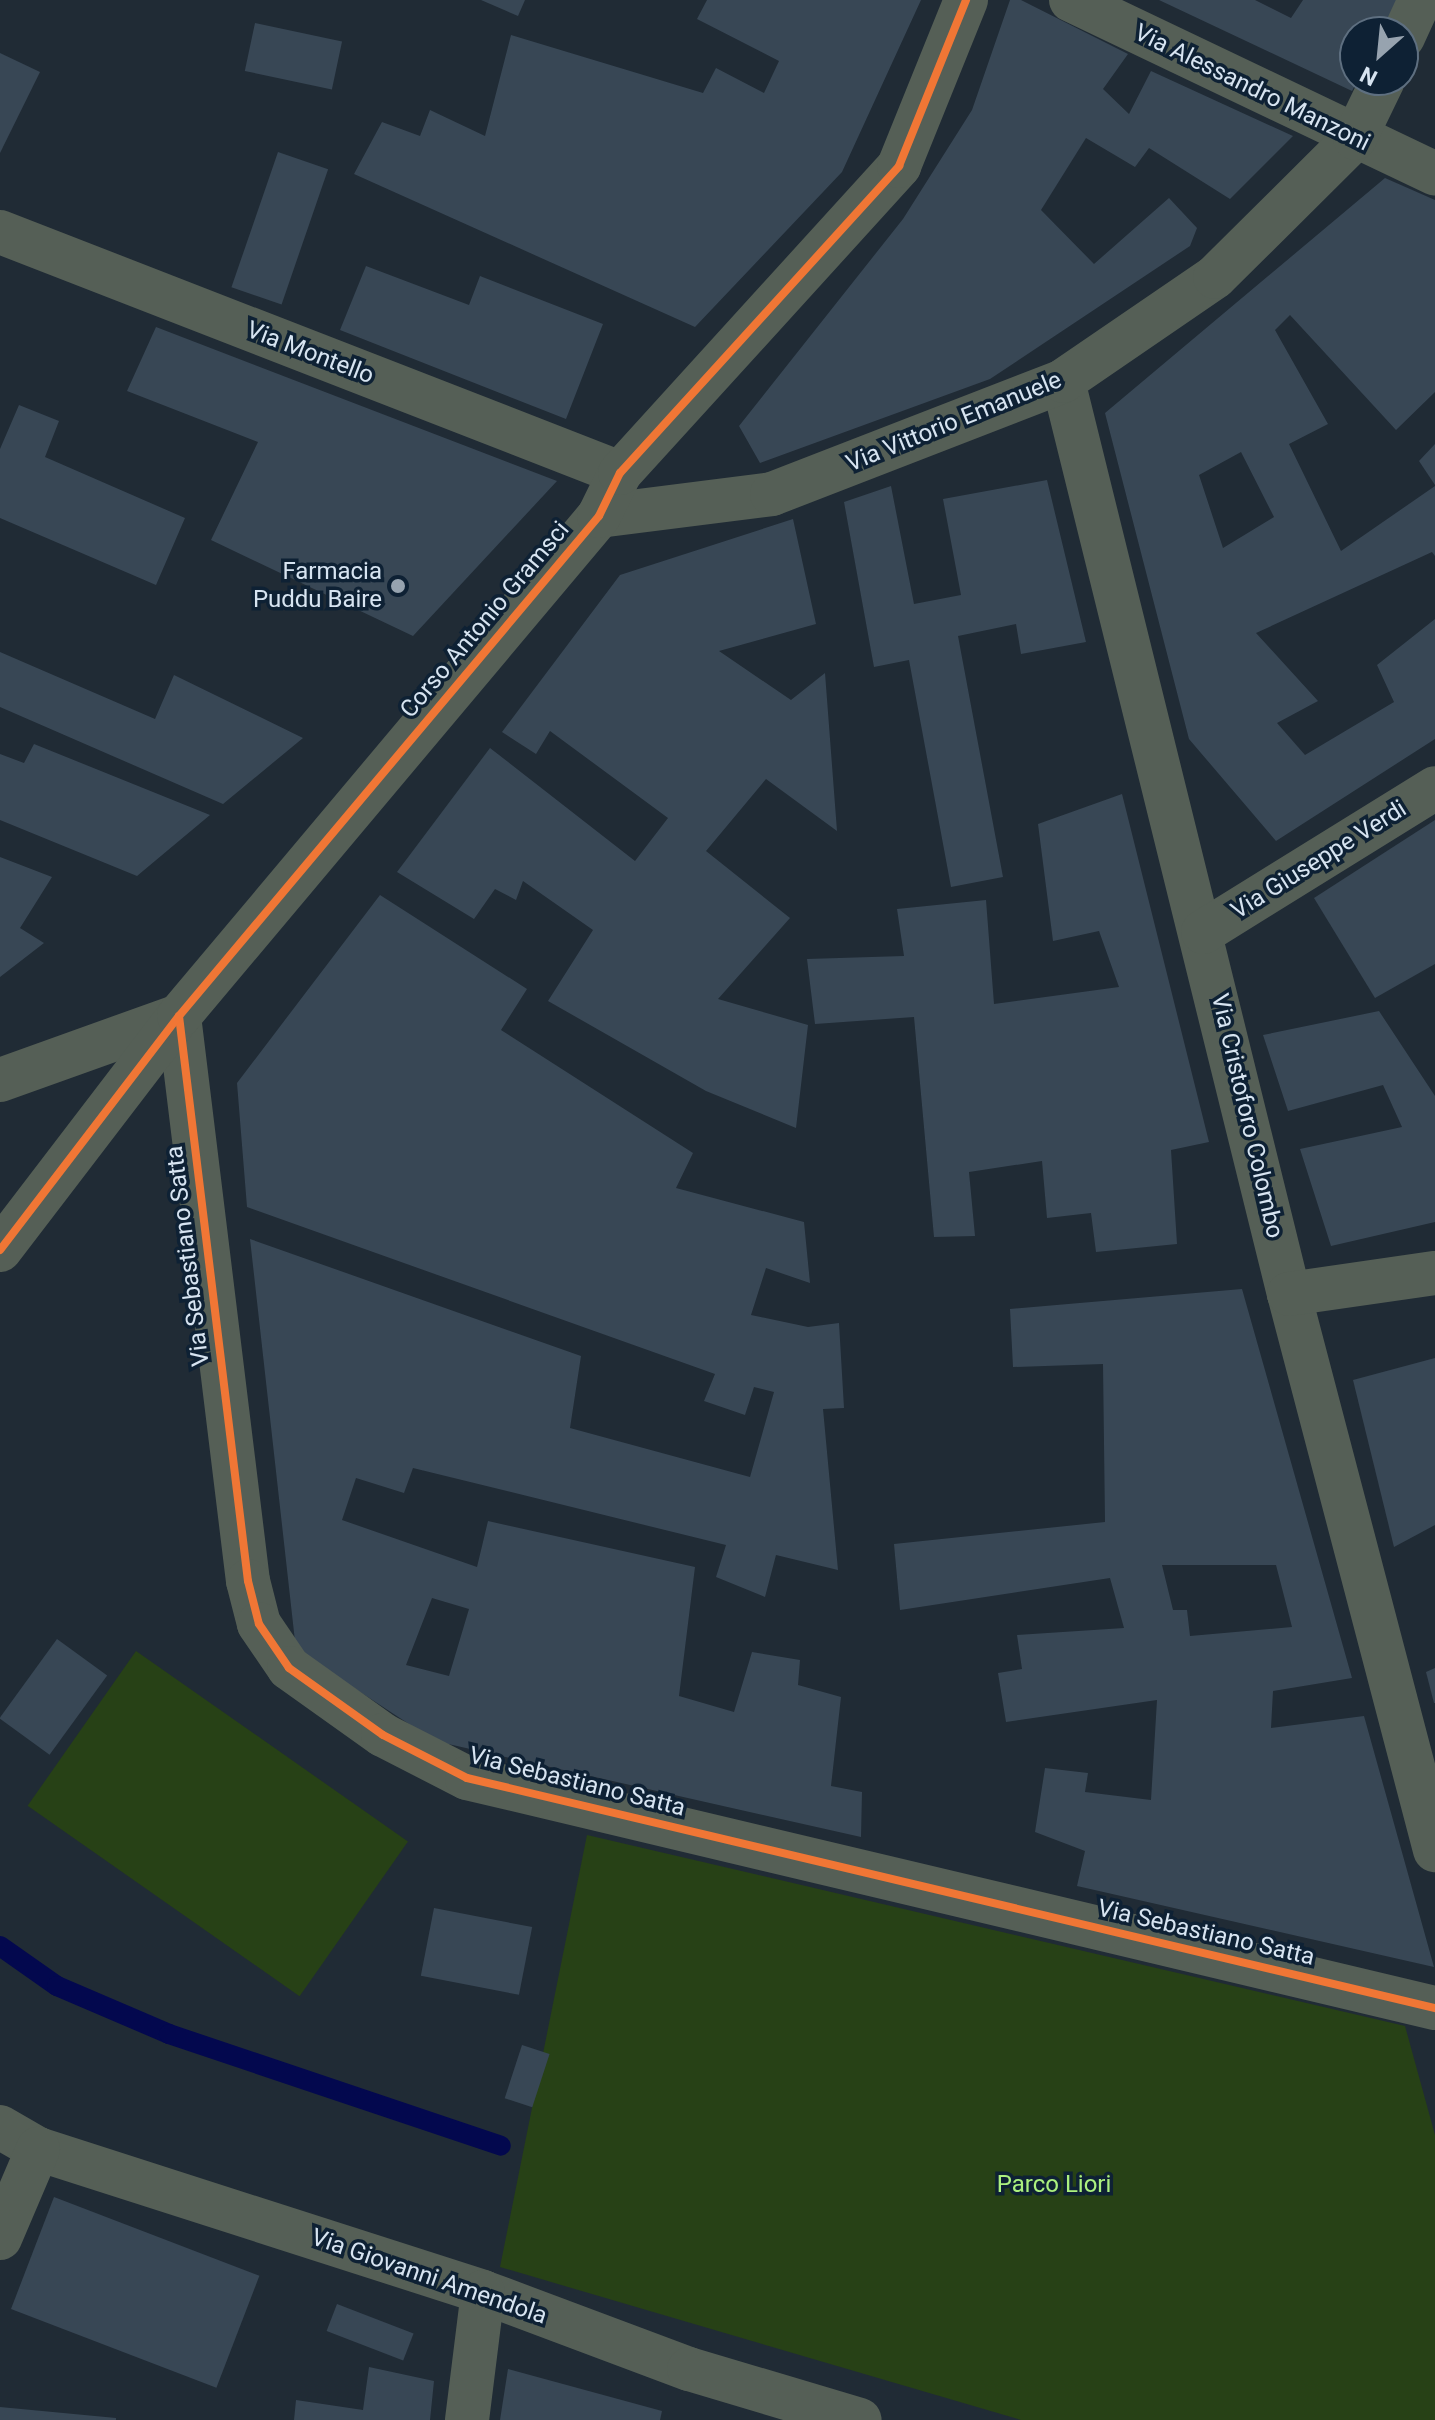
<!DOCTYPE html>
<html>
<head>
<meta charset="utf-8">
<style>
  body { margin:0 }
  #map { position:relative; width:1435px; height:2420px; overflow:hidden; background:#202b35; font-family:Roboto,sans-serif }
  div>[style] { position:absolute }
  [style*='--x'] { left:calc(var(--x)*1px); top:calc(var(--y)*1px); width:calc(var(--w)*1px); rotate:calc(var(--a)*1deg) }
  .green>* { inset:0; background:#274116; transform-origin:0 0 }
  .stream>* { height:20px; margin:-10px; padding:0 10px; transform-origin:10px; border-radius:10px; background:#03084e }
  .building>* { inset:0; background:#384755; transform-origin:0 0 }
  .minor>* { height:44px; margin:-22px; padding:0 22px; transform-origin:22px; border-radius:22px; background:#555f56 }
  .cycleway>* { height:8px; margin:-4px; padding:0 4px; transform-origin:4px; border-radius:4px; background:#f07635 }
  .dots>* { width:22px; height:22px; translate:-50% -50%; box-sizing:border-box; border:4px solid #0e2134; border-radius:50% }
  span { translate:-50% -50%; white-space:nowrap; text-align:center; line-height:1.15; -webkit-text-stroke:7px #0e2134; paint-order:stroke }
  .street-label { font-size:24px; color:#d7e4f1 }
  .poi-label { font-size:24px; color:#d7e4f1 }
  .right { translate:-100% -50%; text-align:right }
  .park-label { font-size:24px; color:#acf07f }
  .north { position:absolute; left:1339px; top:16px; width:80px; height:80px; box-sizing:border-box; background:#0e2134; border:2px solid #5e6f80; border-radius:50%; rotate:207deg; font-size:22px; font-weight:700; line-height:32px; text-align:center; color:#d7e4f1 }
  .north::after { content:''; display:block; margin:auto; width:28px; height:36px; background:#97a3af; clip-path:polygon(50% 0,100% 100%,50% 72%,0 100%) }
</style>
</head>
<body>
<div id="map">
  <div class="green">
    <div style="left:136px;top:1651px;width:332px;height:189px;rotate:35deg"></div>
    <div style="clip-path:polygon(587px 1835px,1405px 2026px,1435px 2135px,1435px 2420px,1021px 2420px,500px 2267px)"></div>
  </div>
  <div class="stream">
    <div style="--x:0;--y:1946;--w:70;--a:35.1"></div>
    <div style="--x:57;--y:1986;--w:122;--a:23.2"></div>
    <div style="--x:169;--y:2034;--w:350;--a:18.6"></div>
  </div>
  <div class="building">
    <div style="clip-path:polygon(481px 0,525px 0,518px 16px)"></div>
    <div style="clip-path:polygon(707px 0,921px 0,842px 172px,695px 327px,354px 174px,382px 122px,420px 136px,430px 110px,485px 136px,511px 35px,703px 93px,716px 68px,764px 93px,779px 61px,697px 19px)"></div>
    <div style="clip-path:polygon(1010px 0,1021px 0,1128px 54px,1103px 89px,1129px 114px,1151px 71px,1293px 136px,1230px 199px,1149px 148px,1135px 167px,1086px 138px,1041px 210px,1094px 264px,1169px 198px,1197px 228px,1190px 246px,990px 379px,760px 463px,739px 426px,903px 219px,972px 110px)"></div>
    <div style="clip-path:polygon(1159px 0,1255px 0,1291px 18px,1303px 0,1399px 0,1382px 32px,1355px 32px,1358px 80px,1352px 91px)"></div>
    <div style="left:255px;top:23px;width:89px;height:49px;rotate:12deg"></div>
    <div style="clip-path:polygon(0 53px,40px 72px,0 153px)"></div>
    <div style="left:278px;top:152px;width:53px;height:143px;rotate:19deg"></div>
    <div style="clip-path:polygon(evenodd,1385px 178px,1435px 200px,1435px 392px,1396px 430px,1290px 315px,1275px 330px,1328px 424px,1289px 444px,1341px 551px,1435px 486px,1435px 556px,1432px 552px,1256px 633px,1318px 701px,1277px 723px,1305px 755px,1394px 702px,1377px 665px,1435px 619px,1435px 739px,1276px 841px,1189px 739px,1105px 413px,1385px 178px,1241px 452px,1274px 517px,1223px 548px,1199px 475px,1241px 452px)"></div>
    <div style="clip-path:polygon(366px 266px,469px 305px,480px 276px,603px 324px,566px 419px,340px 330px)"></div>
    <div style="clip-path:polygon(156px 327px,557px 481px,413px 636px,211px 540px,258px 442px,127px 391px)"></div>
    <div style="clip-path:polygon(19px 405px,59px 421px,45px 457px,185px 518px,156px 585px,0 518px,0 449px)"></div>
    <div style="clip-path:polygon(1435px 444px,1435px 485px,1419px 461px)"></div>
    <div style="clip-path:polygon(1047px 480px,1086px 642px,1021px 654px,1016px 624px,958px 636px,1003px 877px,951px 887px,909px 660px,874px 667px,844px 502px,891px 486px,914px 604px,961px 595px,943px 499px)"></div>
    <div style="clip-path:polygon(793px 519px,816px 624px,719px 651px,791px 700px,825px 673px,837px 831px,766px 779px,706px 851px,790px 918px,718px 999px,808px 1025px,796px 1128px,706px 1091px,548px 1001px,593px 930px,523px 881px,516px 900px,495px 889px,474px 919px,397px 872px,490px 748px,635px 861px,668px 818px,550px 731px,536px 754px,502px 732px,620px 575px)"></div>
    <div style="clip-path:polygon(0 652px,155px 719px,174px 675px,303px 738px,223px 804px,0 707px)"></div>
    <div style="clip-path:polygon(34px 744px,210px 815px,137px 876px,0 820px,0 754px,24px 763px)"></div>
    <div style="clip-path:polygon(1122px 794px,1209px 1142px,1171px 1150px,1177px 1244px,1096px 1252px,1091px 1213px,1047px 1218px,1042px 1161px,969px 1172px,975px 1236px,934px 1237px,914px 1017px,815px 1024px,807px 959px,904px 956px,897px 909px,986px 900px,994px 1004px,1119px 987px,1099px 931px,1053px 941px,1038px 824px)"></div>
    <div style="clip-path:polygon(1435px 820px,1435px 964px,1375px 998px,1314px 898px)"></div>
    <div style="clip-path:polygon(0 857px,52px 877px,20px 928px,44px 943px,0 977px)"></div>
    <div style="clip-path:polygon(evenodd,380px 895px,527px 989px,501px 1030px,693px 1153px,676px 1188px,804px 1222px,810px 1283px,766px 1268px,751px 1315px,808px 1327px,839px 1323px,844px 1408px,823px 1409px,838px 1570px,776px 1555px,765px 1597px,716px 1577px,726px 1545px,413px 1468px,404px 1493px,356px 1478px,342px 1520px,477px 1567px,488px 1521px,695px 1567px,679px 1696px,734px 1712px,752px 1652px,800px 1660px,798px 1685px,841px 1697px,831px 1786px,862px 1792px,861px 1837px,435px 1741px,296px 1650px,250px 1239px,581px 1356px,570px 1428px,750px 1477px,774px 1392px,754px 1387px,745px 1415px,704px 1401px,715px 1374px,247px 1207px,237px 1083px,380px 895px,432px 1598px,469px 1609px,449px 1676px,406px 1665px,432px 1598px)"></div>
    <div style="clip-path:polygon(1379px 1011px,1435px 1096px,1435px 1222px,1331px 1246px,1300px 1149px,1402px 1127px,1383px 1085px,1288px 1111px,1263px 1035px)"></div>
    <div style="clip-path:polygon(evenodd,1242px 1289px,1352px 1678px,1273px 1691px,1271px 1728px,1364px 1716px,1434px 1967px,1077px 1886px,1085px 1851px,1035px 1832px,1045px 1768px,1088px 1773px,1085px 1792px,1151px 1800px,1157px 1700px,1006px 1722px,998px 1673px,1022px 1669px,1017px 1635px,1124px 1628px,1110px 1578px,900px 1610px,894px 1544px,1105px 1522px,1103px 1364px,1013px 1367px,1010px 1309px,1242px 1289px,1162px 1565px,1276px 1565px,1292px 1627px,1190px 1636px,1187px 1610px,1173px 1610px,1162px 1565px)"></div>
    <div style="clip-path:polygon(1435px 1358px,1435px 1525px,1394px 1547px,1353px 1380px)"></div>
    <div style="left:57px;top:1639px;width:62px;height:98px;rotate:36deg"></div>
    <div style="clip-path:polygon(1435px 1668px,1435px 1703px,1434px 1703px,1426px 1672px)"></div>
    <div style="left:434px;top:1908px;width:100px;height:69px;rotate:11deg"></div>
    <div style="left:522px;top:2045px;width:29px;height:56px;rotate:18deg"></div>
    <div style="left:54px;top:2197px;width:220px;height:120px;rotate:21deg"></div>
    <div style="left:337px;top:2304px;width:82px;height:29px;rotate:21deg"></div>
    <div style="clip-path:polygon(369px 2367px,434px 2381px,430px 2420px,294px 2420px,296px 2400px,363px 2410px)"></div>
    <div style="clip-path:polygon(508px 2369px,662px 2411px,660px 2420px,500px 2420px)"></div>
    <div style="clip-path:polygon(0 2407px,116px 2418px,116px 2420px,0 2420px)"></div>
  </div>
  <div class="minor">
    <div style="--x:1071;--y:0;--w:403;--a:25.5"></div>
    <div style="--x:1403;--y:37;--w:41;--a:-65.3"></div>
    <div style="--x:0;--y:232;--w:665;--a:21.24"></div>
    <div style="--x:1063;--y:381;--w:941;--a:76.1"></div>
    <div style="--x:1289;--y:1294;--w:575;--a:75.29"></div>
    <div style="--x:599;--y:516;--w:174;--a:-7.2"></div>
    <div style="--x:772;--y:494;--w:312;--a:-21.2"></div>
    <div style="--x:1063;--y:381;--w:184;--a:-34.4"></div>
    <div style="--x:1215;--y:277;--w:197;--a:-44.8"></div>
    <div style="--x:1355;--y:138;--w:64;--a:-64.2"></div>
    <div style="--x:1203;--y:932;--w:273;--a:-31.8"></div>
    <div style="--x:179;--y:1016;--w:569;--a:83.04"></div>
    <div style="--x:248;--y:1581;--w:44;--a:75.7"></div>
    <div style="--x:259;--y:1624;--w:53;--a:55.7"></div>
    <div style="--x:289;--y:1668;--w:115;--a:35.5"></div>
    <div style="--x:383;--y:1735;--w:94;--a:27.1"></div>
    <div style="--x:467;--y:1778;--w:995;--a:13.37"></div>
    <div style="--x:0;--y:1080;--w:190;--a:-19.7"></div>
    <div style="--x:0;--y:1250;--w:295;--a:-52.6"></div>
    <div style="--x:179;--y:1016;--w:653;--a:-49.97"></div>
    <div style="--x:599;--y:516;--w:48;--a:-64"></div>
    <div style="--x:620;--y:473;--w:415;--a:-47.7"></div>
    <div style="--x:899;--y:166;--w:179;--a:-68"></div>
    <div style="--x:1289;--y:1294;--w:148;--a:-8.2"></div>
    <div style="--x:0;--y:2127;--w:44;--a:30.1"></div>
    <div style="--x:38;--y:2149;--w:467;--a:17.8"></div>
    <div style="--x:483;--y:2292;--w:220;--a:20.5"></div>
    <div style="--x:689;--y:2369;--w:178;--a:16.6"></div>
    <div style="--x:0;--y:2238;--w:97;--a:-66.9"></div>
    <div style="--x:467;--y:2420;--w:129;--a:-82.9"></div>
  </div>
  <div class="cycleway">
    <div style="--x:179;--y:1016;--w:569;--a:83.04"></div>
    <div style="--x:248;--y:1581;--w:44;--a:75.7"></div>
    <div style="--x:259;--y:1624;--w:53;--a:55.7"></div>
    <div style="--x:289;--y:1668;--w:115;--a:35.5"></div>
    <div style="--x:383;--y:1735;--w:94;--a:27.1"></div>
    <div style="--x:467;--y:1778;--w:995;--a:13.37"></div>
    <div style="--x:0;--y:1250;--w:295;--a:-52.6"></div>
    <div style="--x:179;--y:1016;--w:653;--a:-49.97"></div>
    <div style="--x:599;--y:516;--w:48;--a:-64"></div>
    <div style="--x:620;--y:473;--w:415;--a:-47.7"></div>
    <div style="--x:899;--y:166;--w:179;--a:-68"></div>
  </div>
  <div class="dots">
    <div style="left:398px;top:586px;background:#97a3af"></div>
  </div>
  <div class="street-label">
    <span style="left:1252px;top:88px;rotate:26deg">Via Alessandro Manzoni</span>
    <span style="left:310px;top:353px;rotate:21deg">Via Montello</span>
    <span style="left:954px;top:422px;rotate:-22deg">Via Vittorio Emanuele</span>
    <span style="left:485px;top:620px;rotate:-50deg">Corso Antonio Gramsci</span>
    <span style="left:1319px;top:860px;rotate:-32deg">Via Giuseppe Verdi</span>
    <span style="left:1247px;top:1116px;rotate:77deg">Via Cristoforo Colombo</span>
    <span style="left:188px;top:1256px;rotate:-97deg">Via Sebastiano Satta</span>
    <span style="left:577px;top:1782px;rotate:14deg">Via Sebastiano Satta</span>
    <span style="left:1206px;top:1933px;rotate:13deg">Via Sebastiano Satta</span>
    <span style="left:429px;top:2277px;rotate:19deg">Via Giovanni Amendola</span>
  </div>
  <div class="poi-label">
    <span class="right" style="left:382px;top:586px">Farmacia<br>Puddu Baire</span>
  </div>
  <div class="park-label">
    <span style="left:1054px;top:2185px">Parco Liori</span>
  </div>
  <div class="north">N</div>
</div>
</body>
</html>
